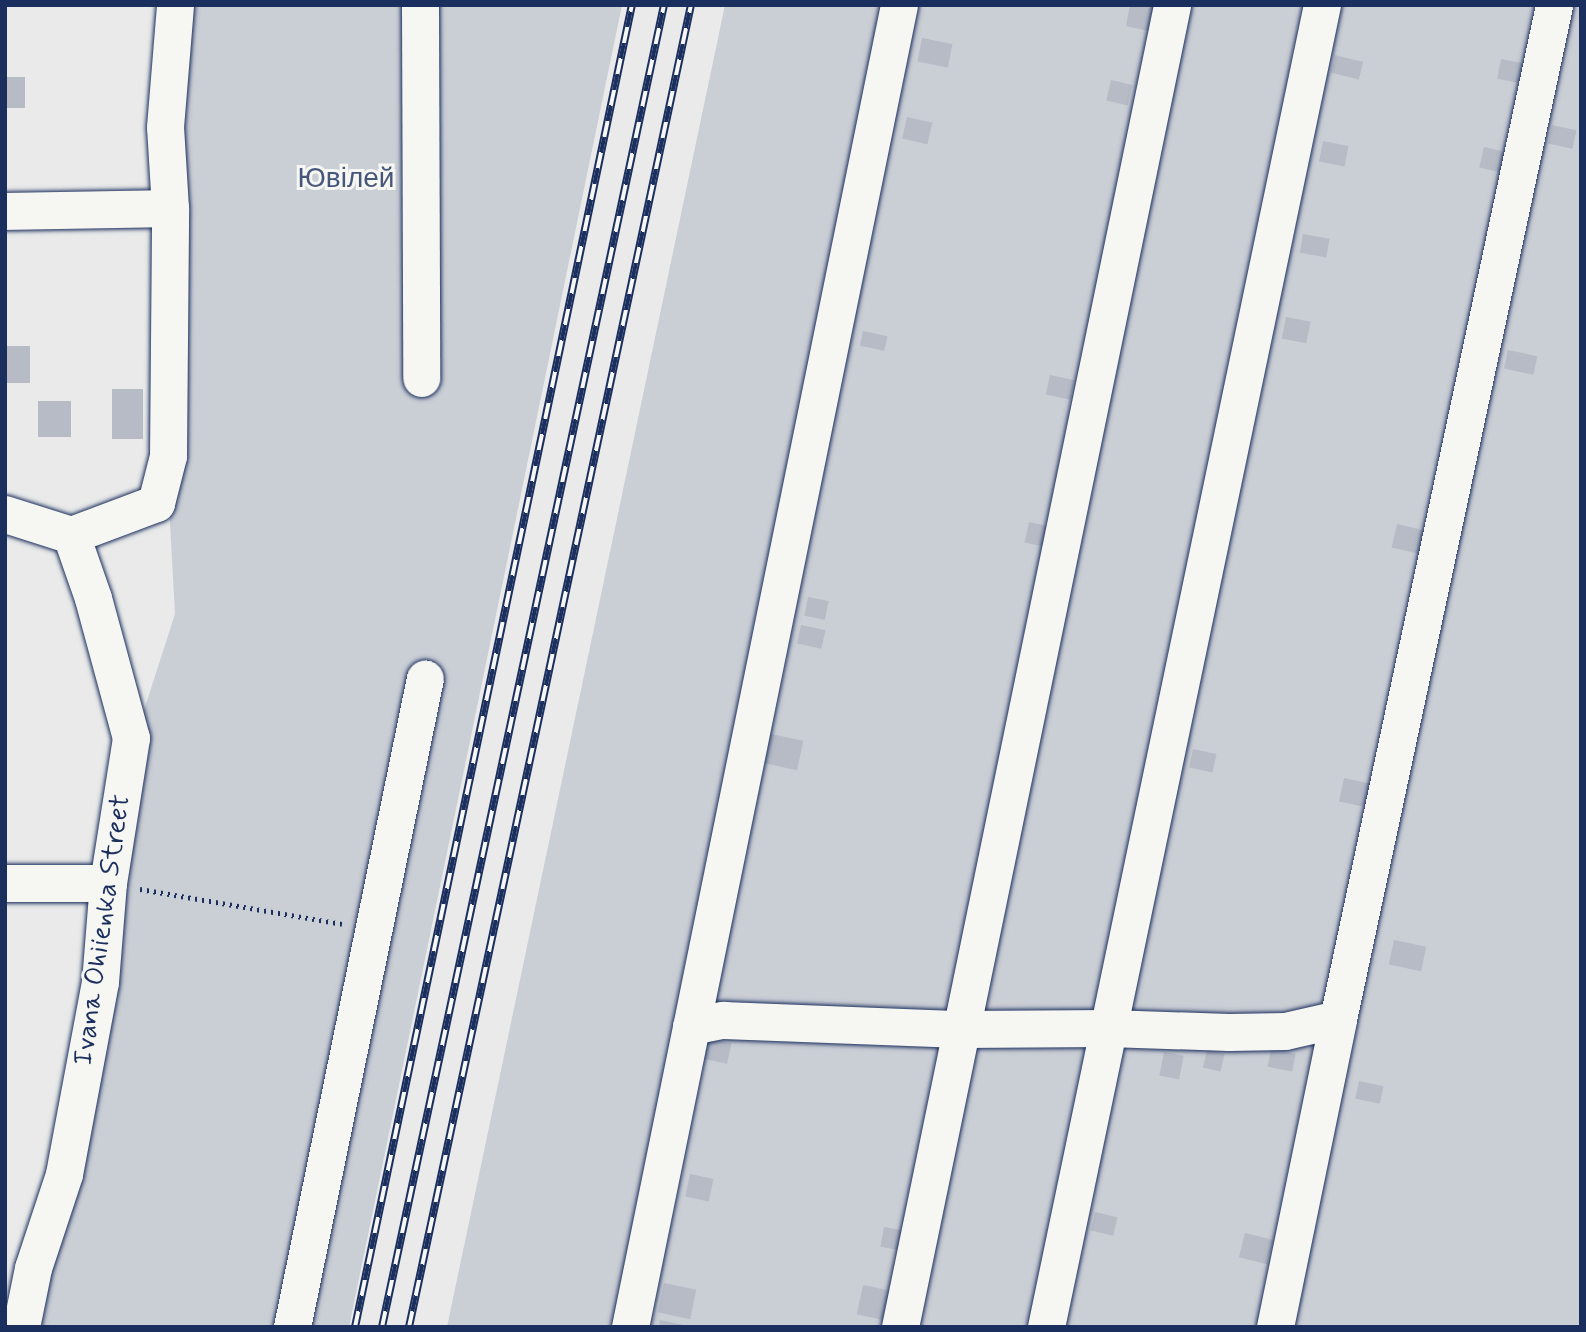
<!DOCTYPE html>
<html>
<head>
<meta charset="utf-8">
<style>
  body { margin:0 }
  #map { position:relative; width:1586px; height:1332px; overflow:hidden; background:#e9eae9; font-family:Mynerve,sans-serif }
  div>[style] { position:absolute }
  [style*='--x'] { left:calc(var(--x)*1px); top:calc(var(--y)*1px); width:calc(var(--w)*1px); rotate:calc(var(--a)*1deg) }
  .green>* { inset:0; background:#caced5 }
  .building>* { inset:0; background:#b6bbc6; transform-origin:0 0 }
  .path>* { height:4.5px; margin-top:-2.25px; transform-origin:0; background:repeating-linear-gradient(90deg,#1b2f5e 0 2px,transparent 0 7px) }
  .roads { filter:drop-shadow(0 0 2px #1b2f5e) drop-shadow(0 0 2px #1b2f5e) }
  .minor>* { height:37px; margin:-18.5px; padding:0 18.5px; transform-origin:18.5px; border-radius:18.5px; background:#f6f6f2 }
  .rail>* { height:8px; margin-top:-4px; transform-origin:0; background:repeating-linear-gradient(90deg,#f6f6f2 0 16px,#1b2f5e 0 32px); box-sizing:border-box; border-block:2px solid #1b2f5e }
  span { translate:-50% -50%; white-space:nowrap; text-align:center; line-height:1.15; -webkit-text-stroke:6px #f6f6f2; paint-order:stroke }
  .park-label { font-size:28px; color:#47577c }
  .street-label { font-size:28px; color:#1b2f5e }
  .frame { position:absolute; inset:0; border:7px solid #1b2f5e; pointer-events:none }
</style>
</head>
<body>
<div id="map">
  <div class="green">
    <div style="clip-path:polygon(178px 5px,622px 5px,349px 1327px,25px 1327px,137px 732px,175px 614px,168px 487px)"></div>
    <div style="clip-path:polygon(725px 5px,1581px 5px,1581px 1327px,447px 1327px)"></div>
  </div>
  <div class="building">
    <div style="clip-path:polygon(1130px 5px,1158px 5px,1153px 32px,1126px 26px)"></div>
    <div style="left:922px;top:38px;width:31px;height:24px;rotate:11deg"></div>
    <div style="left:1335px;top:55px;width:29px;height:18px;rotate:14deg"></div>
    <div style="left:1501px;top:59px;width:25px;height:20px;rotate:11deg"></div>
    <div style="left:5px;top:77px;width:20px;height:31px"></div>
    <div style="left:1111px;top:80px;width:22px;height:21px;rotate:13deg"></div>
    <div style="left:907px;top:117px;width:26px;height:22px;rotate:13deg"></div>
    <div style="left:1552px;top:125px;width:25px;height:19px;rotate:12deg"></div>
    <div style="left:1323px;top:141px;width:26px;height:21px;rotate:11deg"></div>
    <div style="left:1484px;top:147px;width:26px;height:21px;rotate:13deg"></div>
    <div style="left:1303px;top:234px;width:27px;height:19px;rotate:10deg"></div>
    <div style="left:1286px;top:317px;width:25px;height:22px;rotate:11deg"></div>
    <div style="left:863px;top:331px;width:25px;height:15px;rotate:12deg"></div>
    <div style="left:5px;top:346px;width:25px;height:37px"></div>
    <div style="left:1508px;top:350px;width:30px;height:19px;rotate:12deg"></div>
    <div style="left:1050px;top:375px;width:25px;height:20px;rotate:12deg"></div>
    <div style="left:112px;top:389px;width:31px;height:50px"></div>
    <div style="left:71px;top:401px;width:36px;height:33px;rotate:90deg"></div>
    <div style="left:1029px;top:522px;width:25px;height:21px;rotate:12deg"></div>
    <div style="left:1397px;top:524px;width:31px;height:24px;rotate:13deg"></div>
    <div style="left:808px;top:597px;width:21px;height:19px;rotate:11deg"></div>
    <div style="left:801px;top:625px;width:25px;height:19px;rotate:12deg"></div>
    <div style="left:771px;top:734px;width:33px;height:30px;rotate:12deg"></div>
    <div style="left:1193px;top:749px;width:24px;height:19px;rotate:12deg"></div>
    <div style="left:1344px;top:778px;width:30px;height:24px;rotate:12deg"></div>
    <div style="left:1394px;top:940px;width:33px;height:25px;rotate:12deg"></div>
    <div style="left:707px;top:1038px;width:25px;height:21px;rotate:12deg"></div>
    <div style="left:1271px;top:1049px;width:25px;height:18px;rotate:11deg"></div>
    <div style="left:1207px;top:1050px;width:18px;height:18px;rotate:13deg"></div>
    <div style="left:1164px;top:1052px;width:20px;height:24px;rotate:11deg"></div>
    <div style="left:1359px;top:1081px;width:25px;height:18px;rotate:12deg"></div>
    <div style="left:690px;top:1174px;width:24px;height:23px;rotate:12deg"></div>
    <div style="left:1095px;top:1212px;width:23px;height:19px;rotate:13deg"></div>
    <div style="left:884px;top:1227px;width:23px;height:20px;rotate:10deg"></div>
    <div style="left:1245px;top:1233px;width:29px;height:25px;rotate:14deg"></div>
    <div style="left:664px;top:1283px;width:33px;height:30px;rotate:12deg"></div>
    <div style="left:863px;top:1285px;width:29px;height:30px;rotate:12deg"></div>
    <div style="clip-path:polygon(660px 1320px,688px 1326px,688px 1327px,659px 1327px)"></div>
  </div>
  <div class="path">
    <div style="--x:140;--y:889;--w:205;--a:9.8"></div>
  </div>
  <div class="roads">
    <div class="minor">
      <div style="--x:420;--y:5;--w:373;--a:89.8"></div>
      <div style="--x:5;--y:211;--w:165;--a:-1"></div>
      <div style="--x:5;--y:514;--w:69;--a:17.7"></div>
      <div style="--x:71;--y:535;--w:91;--a:-20.6"></div>
      <div style="--x:156;--y:503;--w:49;--a:-75.7"></div>
      <div style="--x:168;--y:456;--w:248;--a:-89.5"></div>
      <div style="--x:170;--y:208;--w:81;--a:-93.5"></div>
      <div style="--x:165;--y:127;--w:122;--a:-85.3"></div>
      <div style="--x:5;--y:883;--w:103;--a:0"></div>
      <div style="--x:691;--y:1026;--w:33;--a:-11"></div>
      <div style="--x:723;--y:1020;--w:238;--a:2.2"></div>
      <div style="--x:961;--y:1029;--w:147;--a:-0.4"></div>
      <div style="--x:1108;--y:1028;--w:121;--a:1.9"></div>
      <div style="--x:1229;--y:1032;--w:56;--a:-1"></div>
      <div style="--x:1285;--y:1031;--w:54;--a:-12.8"></div>
      <div style="--x:21;--y:1327;--w:60;--a:-78.5"></div>
      <div style="--x:33;--y:1268;--w:99;--a:-71.7"></div>
      <div style="--x:64;--y:1174;--w:195;--a:-79.4"></div>
      <div style="--x:100;--y:982;--w:99;--a:-85.4"></div>
      <div style="--x:108;--y:883;--w:147;--a:-81"></div>
      <div style="--x:131;--y:738;--w:145;--a:-105.2"></div>
      <div style="--x:93;--y:598;--w:67;--a:-109.2"></div>
      <div style="--x:292;--y:1327;--w:662;--a:-78.42"></div>
      <div style="--x:630;--y:1327;--w:1349;--a:-78.5"></div>
      <div style="--x:900;--y:1327;--w:1350;--a:-78.37"></div>
      <div style="--x:1046;--y:1327;--w:1351;--a:-78.21"></div>
      <div style="--x:1275;--y:1327;--w:314;--a:-78.4"></div>
      <div style="--x:1338;--y:1019;--w:1037;--a:-77.97"></div>
    </div>
  </div>
  <div class="rail">
    <div style="--x:355;--y:1327;--w:1351;--a:-78.17"></div>
    <div style="--x:382;--y:1327;--w:1352;--a:-77.96"></div>
    <div style="--x:409;--y:1327;--w:1352;--a:-77.96"></div>
  </div>
  <div class="park-label">
    <span style="left:346px;top:180px">Ювілей</span>
  </div>
  <div class="street-label">
    <span style="left:103px;top:930px;rotate:-82deg">Ivana Ohiienka Street</span>
  </div>
  <div class="frame"></div>
</div>
</body>
</html>
